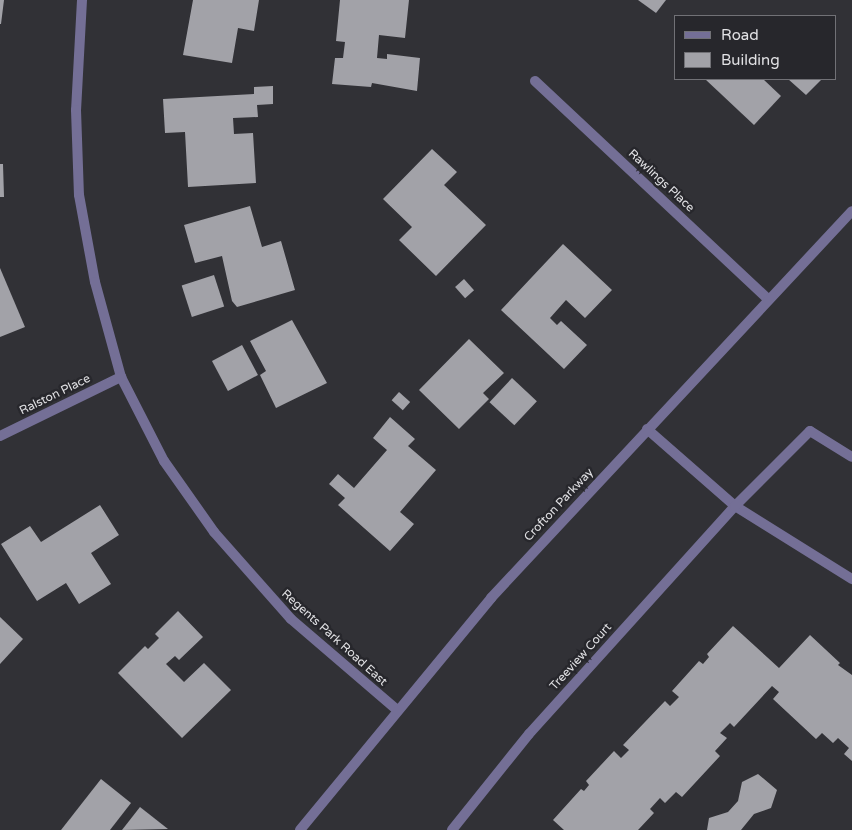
<!DOCTYPE html>
<html>
<head>
<meta charset="utf-8">
<style>
  body { margin:0 }
  #map { position:relative; width:852px; height:830px; overflow:hidden; background:#313136; font-family:"Varela Round",sans-serif }
  div>[style] { position:absolute }
  [style*='--x'] { left:calc(var(--x)*1px); top:calc(var(--y)*1px); width:calc(var(--w)*1px); rotate:calc(var(--a)*1deg) }
  .building>* { inset:0; background:#a2a2a8; transform-origin:0 0 }
  .minor>* { height:10px; margin:-5px; padding:0 5px; transform-origin:5px; border-radius:5px; background:#746f96 }
  .tertiary>* { height:10px; margin:-5px; padding:0 5px; transform-origin:5px; border-radius:5px; background:#746f96 }
  span { translate:-50% -50%; white-space:nowrap; text-align:center; line-height:1.15; -webkit-text-stroke:5px #27272c; paint-order:stroke }
  .street-label { font-size:12px; color:#e1e1e4 }
  .legend { position:absolute; left:674px; top:15px; width:162px; height:65px; box-sizing:border-box; background:#27272c; border:1px solid #717176; margin:0; padding:6px 9px; list-style:none; font-size:15px; color:#e1e1e4 }
  .legend li { display:flex; align-items:center; gap:10px; height:25px }
  .legend b { width:25px; border:1px solid #717176 }
</style>
</head>
<body>
<div id="map">
  <div class="building">
    <div style="clip-path:polygon(0 0,4px 0,1px 24px,0 24px)"></div>
    <div style="clip-path:polygon(193px 0,259px 0,254px 31px,238px 28px,232px 63px,183px 55px)"></div>
    <div style="clip-path:polygon(340px 0,409px 0,405px 38px,379px 35px,377px 58px,387px 59px,387px 54px,420px 58px,417px 91px,372px 83px,371px 87px,332px 84px,335px 58px,343px 58px,345px 42px,336px 41px)"></div>
    <div style="clip-path:polygon(638px 0,666px 0,656px 13px)"></div>
    <div style="clip-path:polygon(705px 79px,763px 79px,781px 96px,754px 125px)"></div>
    <div style="clip-path:polygon(788px 79px,822px 79px,806px 95px)"></div>
    <div style="clip-path:polygon(273px 86px,273px 104px,257px 105px,258px 117px,233px 118px,234px 134px,253px 133px,256px 183px,188px 187px,185px 132px,165px 133px,163px 99px,254px 94px,254px 87px)"></div>
    <div style="clip-path:polygon(432px 149px,457px 172px,444px 185px,486px 225px,436px 276px,399px 240px,412px 227px,383px 199px)"></div>
    <div style="clip-path:polygon(0 164px,3px 164px,4px 197px,0 197px)"></div>
    <div style="clip-path:polygon(250px 206px,262px 247px,281px 241px,295px 290px,237px 307px,232px 301px,222px 256px,195px 263px,184px 225px)"></div>
    <div style="clip-path:polygon(563px 244px,612px 290px,585px 318px,566px 300px,550px 318px,557px 325px,561px 321px,587px 345px,564px 369px,501px 310px)"></div>
    <div style="clip-path:polygon(0 268px,25px 327px,0 337px)"></div>
    <div style="left:214px;top:275px;width:33px;height:34px;rotate:72deg"></div>
    <div style="left:464px;top:279px;width:15px;height:12px;rotate:48deg"></div>
    <div style="clip-path:polygon(292px 320px,327px 383px,276px 408px,260px 375px,266px 371px,250px 341px)"></div>
    <div style="clip-path:polygon(469px 339px,504px 373px,483px 393px,489px 399px,459px 429px,419px 390px)"></div>
    <div style="left:242px;top:345px;width:34px;height:34px;rotate:62deg"></div>
    <div style="left:512px;top:378px;width:34px;height:33px;rotate:43deg"></div>
    <div style="left:399px;top:392px;width:15px;height:11px;rotate:42deg"></div>
    <div style="clip-path:polygon(390px 417px,415px 439px,408px 446px,436px 470px,400px 512px,414px 524px,390px 551px,338px 505px,345px 498px,329px 484px,338px 474px,354px 488px,387px 450px,373px 438px)"></div>
    <div style="clip-path:polygon(100px 505px,119px 535px,91px 553px,111px 584px,79px 604px,66px 583px,37px 601px,1px 544px,30px 526px,41px 542px)"></div>
    <div style="clip-path:polygon(178px 611px,203px 637px,179px 660px,175px 656px,166px 664px,184px 682px,204px 663px,231px 690px,182px 738px,118px 673px,145px 646px,148px 649px,159px 638px,155px 634px)"></div>
    <div style="clip-path:polygon(0 617px,23px 639px,0 664px)"></div>
    <div style="clip-path:polygon(733px 626px,779px 668px,810px 635px,840px 663px,838px 665px,852px 675px,852px 761px,844px 754px,849px 748px,838px 738px,833px 743px,822px 733px,816px 739px,773px 699px,779px 692px,772px 686px,734px 727px,730px 723px,720px 733px,727px 738px,715px 751px,720px 756px,682px 797px,676px 792px,665px 803px,660px 798px,650px 809px,654px 813px,638px 830px,564px 830px,553px 820px,581px 789px,584px 791px,589px 785px,586px 781px,614px 751px,621px 758px,629px 750px,623px 745px,665px 701px,670px 706px,679px 697px,672px 691px,699px 661px,703px 664px,709px 657px,707px 654px)"></div>
    <div style="clip-path:polygon(758px 774px,777px 790px,771px 808px,754px 814px,741px 830px,707px 830px,709px 818px,728px 812px,738px 801px,742px 782px)"></div>
    <div style="clip-path:polygon(101px 779px,131px 803px,110px 830px,61px 830px)"></div>
    <div style="clip-path:polygon(140px 807px,168px 829px,122px 830px)"></div>
  </div>
  <div class="minor">
    <div style="--x:82;--y:0;--w:110;--a:93.1"></div>
    <div style="--x:76;--y:110;--w:85;--a:88"></div>
    <div style="--x:79;--y:195;--w:88;--a:79.6"></div>
    <div style="--x:95;--y:282;--w:98;--a:74.7"></div>
    <div style="--x:121;--y:377;--w:94;--a:62.9"></div>
    <div style="--x:164;--y:461;--w:87;--a:54.8"></div>
    <div style="--x:214;--y:532;--w:116;--a:48.5"></div>
    <div style="--x:291;--y:619;--w:140;--a:40.6"></div>
    <div style="--x:535;--y:81;--w:320;--a:43.1"></div>
    <div style="--x:647;--y:429;--w:117;--a:41.2"></div>
    <div style="--x:735;--y:506;--w:138;--a:32"></div>
    <div style="--x:0;--y:436;--w:135;--a:-26"></div>
    <div style="--x:452;--y:830;--w:123;--a:-51.3"></div>
    <div style="--x:529;--y:734;--w:307;--a:-47.9"></div>
    <div style="--x:735;--y:506;--w:106;--a:-45"></div>
    <div style="--x:810;--y:431;--w:49;--a:31.8"></div>
  </div>
  <div class="tertiary">
    <div style="--x:300;--y:830;--w:301;--a:-50.5"></div>
    <div style="--x:491;--y:598;--w:529;--a:-46.99"></div>
  </div>
  <div class="street-label">
    <span style="left:661px;top:181px;rotate:43deg">Rawlings Place</span>
    <span style="left:55px;top:395px;rotate:-26deg">Ralston Place</span>
    <span style="left:559px;top:505px;rotate:-47deg">Crofton Parkway</span>
    <span style="left:334px;top:638px;rotate:42deg">Regents Park Road East</span>
    <span style="left:581px;top:657px;rotate:-48deg">Treeview Court</span>
  </div>
  <ul class="legend">
  <li><b style="height:6px;background:#746f96"></b>Road</li>
  <li><b style="height:14px;background:#a2a2a8"></b>Building</li>
  </ul>
</div>
</body>
</html>
